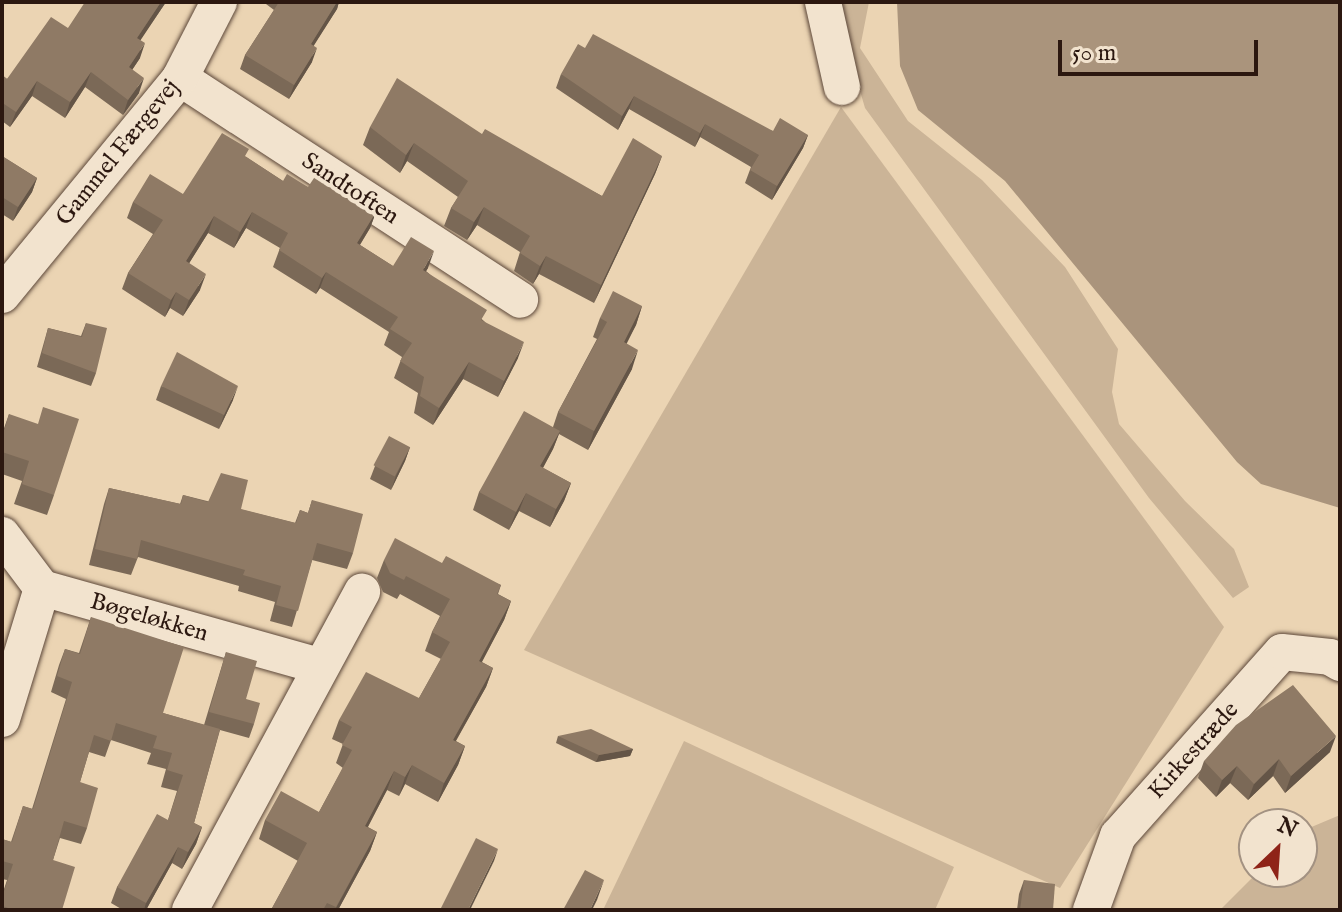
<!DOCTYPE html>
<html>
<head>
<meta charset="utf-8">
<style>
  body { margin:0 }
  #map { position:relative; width:1342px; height:912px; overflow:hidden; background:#ebd4b3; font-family:"IM FELL English",serif }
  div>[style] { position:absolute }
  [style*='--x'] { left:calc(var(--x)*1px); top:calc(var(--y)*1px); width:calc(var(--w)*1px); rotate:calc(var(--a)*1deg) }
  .green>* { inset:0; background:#cbb497 }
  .water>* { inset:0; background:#aa947c }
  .roads { filter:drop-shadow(0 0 2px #5c4739) drop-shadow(0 0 2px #5c4739) }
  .minor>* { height:36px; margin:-18px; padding:0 18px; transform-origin:18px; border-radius:18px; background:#f2e3ce }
  .wall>* { inset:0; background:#7b6957 }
  .shaded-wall>* { inset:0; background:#645547 }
  .building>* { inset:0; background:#8f7a65; transform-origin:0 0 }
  span { translate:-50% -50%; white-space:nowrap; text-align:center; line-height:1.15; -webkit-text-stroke:8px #f2e3ce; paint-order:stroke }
  .street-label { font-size:24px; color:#2c1810 }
  .frame { position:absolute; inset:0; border:4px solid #2c1810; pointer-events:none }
  .north { position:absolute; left:1238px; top:808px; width:80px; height:80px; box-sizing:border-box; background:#f2e3ce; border:2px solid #a39282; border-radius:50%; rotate:25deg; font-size:22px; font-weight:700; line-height:32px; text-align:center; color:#2c1810 }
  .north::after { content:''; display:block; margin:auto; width:28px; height:36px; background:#8f2418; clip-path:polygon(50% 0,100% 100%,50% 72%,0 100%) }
  .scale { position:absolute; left:1058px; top:40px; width:200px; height:36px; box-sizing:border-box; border:4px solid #2c1810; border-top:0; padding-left:10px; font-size:24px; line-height:28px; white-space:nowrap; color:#2c1810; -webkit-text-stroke:6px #f2e3ce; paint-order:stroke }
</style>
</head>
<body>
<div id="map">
  <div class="green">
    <div style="clip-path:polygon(834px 2px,869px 2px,860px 48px,908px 121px,982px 180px,1065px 267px,1118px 349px,1112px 392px,1119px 424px,1185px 501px,1234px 549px,1249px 587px,1233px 598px,1149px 498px,865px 108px)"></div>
    <div style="clip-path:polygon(841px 107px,1224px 627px,1060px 888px,524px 650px)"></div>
    <div style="clip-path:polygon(684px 741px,954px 867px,935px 910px,603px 910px)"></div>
    <div style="clip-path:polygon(1340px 815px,1340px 910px,1220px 910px,1258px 872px,1302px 872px,1302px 831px)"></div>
  </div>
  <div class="water">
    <div style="clip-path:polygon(897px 2px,1340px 2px,1340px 508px,1261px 484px,1237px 462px,1005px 181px,918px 110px,900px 66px)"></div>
  </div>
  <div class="roads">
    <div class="minor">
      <div style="--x:823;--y:2;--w:87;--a:77.4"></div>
      <div style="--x:180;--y:78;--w:406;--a:33.1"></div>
      <div style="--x:2;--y:295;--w:281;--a:-50.6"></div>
      <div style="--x:180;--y:78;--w:85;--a:-62.8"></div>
      <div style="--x:2;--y:535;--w:66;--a:53"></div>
      <div style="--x:42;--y:588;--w:289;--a:15.7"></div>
      <div style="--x:2;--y:719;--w:137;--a:-73"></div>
      <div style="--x:190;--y:910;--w:362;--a:-61.6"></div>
      <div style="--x:1091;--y:910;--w:79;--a:-70"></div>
      <div style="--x:1118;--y:836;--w:246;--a:-48.3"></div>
      <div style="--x:1282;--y:652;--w:48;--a:5.9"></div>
      <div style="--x:1330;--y:657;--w:12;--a:31"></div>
    </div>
  </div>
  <div class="wall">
    <div style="clip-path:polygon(166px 2px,140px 40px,140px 58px,132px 70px,139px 93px,123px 115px,85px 87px,65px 118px,32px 96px,10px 127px,2px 121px,2px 75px,7px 79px,68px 28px)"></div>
    <div style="clip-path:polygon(266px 2px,339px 2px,337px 9px,313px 46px,312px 62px,289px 99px,240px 69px,245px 55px,274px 10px,266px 4px)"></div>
    <div style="clip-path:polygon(561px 74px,773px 131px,808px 135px,803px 148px,772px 200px,745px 183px,751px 167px,700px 137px,695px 147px,629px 109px,618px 130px,556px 88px)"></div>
    <div style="clip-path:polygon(370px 127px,482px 134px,602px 196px,662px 156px,655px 174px,594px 303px,539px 274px,533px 284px,514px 271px,520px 252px,477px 225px,467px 240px,444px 226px,451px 208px,458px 197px,407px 161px,400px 173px,363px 145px)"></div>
    <div style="clip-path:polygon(2px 156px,37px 178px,32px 192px,13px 221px,2px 214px)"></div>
    <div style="clip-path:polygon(246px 157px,283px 181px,308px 187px,376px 212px,370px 228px,360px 245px,393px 266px,428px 268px,426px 271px,484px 321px,518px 358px,498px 397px,463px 379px,433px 425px,414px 413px,418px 393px,394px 378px,402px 357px,384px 345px,389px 332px,320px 288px,316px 294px,273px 267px,280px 248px,246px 228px,234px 248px,208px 233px,189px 263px,200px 290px,183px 316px,170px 308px,165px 317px,122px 289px,128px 273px,153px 234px,127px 218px,133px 202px,183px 194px)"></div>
    <div style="clip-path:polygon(642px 306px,636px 325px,626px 343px,632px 369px,588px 450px,559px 434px,553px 449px,543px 468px,571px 483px,564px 501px,550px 527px,519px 511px,509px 530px,473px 510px,479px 492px,553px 427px,558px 412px,597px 339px,593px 337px,600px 318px)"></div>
    <div style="clip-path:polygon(86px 323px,96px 373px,91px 386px,37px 367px,48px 328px,81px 336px)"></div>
    <div style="clip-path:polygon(161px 386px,233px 400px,219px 429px,156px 400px)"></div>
    <div style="clip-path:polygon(9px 414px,54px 495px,47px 515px,14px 504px,22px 481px,2px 474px,2px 434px)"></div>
    <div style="clip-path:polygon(410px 447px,405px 461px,391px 490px,370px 479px,375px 466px)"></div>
    <div style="clip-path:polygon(109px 488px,180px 504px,183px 495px,295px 523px,300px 510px,308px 513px,312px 500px,353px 553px,347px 569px,312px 560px,292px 627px,270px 621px,275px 602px,238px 591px,239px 586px,138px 557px,131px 575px,89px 565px,104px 504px)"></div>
    <div style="clip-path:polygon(384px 560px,442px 563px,501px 585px,498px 594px,511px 601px,504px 620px,482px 662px,493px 668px,486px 687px,456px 741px,465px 746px,458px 765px,438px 802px,405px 784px,399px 796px,387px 790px,368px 827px,377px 832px,370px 851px,338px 910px,271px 910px,298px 861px,259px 839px,265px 820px,319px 812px,343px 768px,336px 763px,343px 744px,332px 739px,339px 720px,419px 698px,441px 659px,425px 651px,432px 632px,440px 616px,400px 594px,397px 599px,383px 592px,377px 578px)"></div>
    <div style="clip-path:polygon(91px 617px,163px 713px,204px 725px,226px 652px,246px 699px,254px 724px,249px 738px,220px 730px,194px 823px,202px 827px,196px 844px,182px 869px,172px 863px,146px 910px,123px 910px,111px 903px,117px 887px,168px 820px,177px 791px,161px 787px,166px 769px,147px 764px,151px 753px,111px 740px,105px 757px,89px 752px,80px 782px,87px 828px,81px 844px,60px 838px,53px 860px,62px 910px,2px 910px,2px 895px,7px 880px,2px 879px,2px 839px,11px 842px,23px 806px,32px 809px,66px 699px,51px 692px,59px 665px,65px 649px,79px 653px)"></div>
    <div style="clip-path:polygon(558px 736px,633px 749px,630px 756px,596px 762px,556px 743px)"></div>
    <div style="clip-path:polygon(1330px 752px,1285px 793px,1273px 776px,1248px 800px,1230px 783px,1216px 797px,1198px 778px,1204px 761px)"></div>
    <div style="clip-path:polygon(1024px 880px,1053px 910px,1017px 910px,1019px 894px)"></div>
  </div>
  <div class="shaded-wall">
    <div style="clip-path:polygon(161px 2px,166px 2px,132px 53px,137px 38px)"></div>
    <div style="clip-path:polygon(337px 2px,339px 2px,337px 9px,306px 58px,311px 44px)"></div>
    <div style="clip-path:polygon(145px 43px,140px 58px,124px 82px,129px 67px)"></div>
    <div style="clip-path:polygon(317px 48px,312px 62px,289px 99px,294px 85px)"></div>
    <div style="clip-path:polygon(91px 72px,85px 87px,65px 118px,70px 102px)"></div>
    <div style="clip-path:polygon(144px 78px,139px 93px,123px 115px,128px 100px)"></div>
    <div style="clip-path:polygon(37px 81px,32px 96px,10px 127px,16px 112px)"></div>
    <div style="clip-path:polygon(634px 96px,629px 109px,618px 130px,622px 116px)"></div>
    <div style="clip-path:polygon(705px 124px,700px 137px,695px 147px,700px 133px)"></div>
    <div style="clip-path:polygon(808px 135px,803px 148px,772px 200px,777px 186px)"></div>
    <div style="clip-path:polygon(414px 143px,407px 161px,400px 173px,406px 155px)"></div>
    <div style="clip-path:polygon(662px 156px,655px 174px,594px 303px,601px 285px)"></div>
    <div style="clip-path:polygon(37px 178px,32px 192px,13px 221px,18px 207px)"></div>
    <div style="clip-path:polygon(484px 207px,477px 225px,467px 240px,474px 222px)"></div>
    <div style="clip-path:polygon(252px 212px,246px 228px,234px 248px,240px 232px)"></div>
    <div style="clip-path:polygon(376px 212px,370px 228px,351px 259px,357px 243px)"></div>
    <div style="clip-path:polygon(214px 216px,208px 233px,180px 278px,186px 261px)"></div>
    <div style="clip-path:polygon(434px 251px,428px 268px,417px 286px,423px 270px)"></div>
    <div style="clip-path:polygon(546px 256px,539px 274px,533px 284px,540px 266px)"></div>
    <div style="clip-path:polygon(326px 272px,320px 288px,316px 294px,322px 278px)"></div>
    <div style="clip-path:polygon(206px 274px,200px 290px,183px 316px,189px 300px)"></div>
    <div style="clip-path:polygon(176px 292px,170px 308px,165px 317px,171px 300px)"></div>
    <div style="clip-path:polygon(642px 306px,636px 325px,618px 361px,624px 342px)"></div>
    <div style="clip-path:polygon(524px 342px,518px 358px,498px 397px,504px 381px)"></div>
    <div style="clip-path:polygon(638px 350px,632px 369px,588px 450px,594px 431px)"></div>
    <div style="clip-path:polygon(469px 362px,463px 379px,433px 425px,439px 408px)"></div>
    <div style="clip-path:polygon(238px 386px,233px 400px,219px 429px,224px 415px)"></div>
    <div style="clip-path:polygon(560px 431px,553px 449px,534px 484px,540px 466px)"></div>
    <div style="clip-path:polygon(410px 447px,405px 461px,391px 490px,396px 476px)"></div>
    <div style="clip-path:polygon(571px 483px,564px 501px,550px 527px,556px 509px)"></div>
    <div style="clip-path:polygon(526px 493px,519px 511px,509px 530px,516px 512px)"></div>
    <div style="clip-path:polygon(511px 601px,504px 620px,472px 680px,479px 661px)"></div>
    <div style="clip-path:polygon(493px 668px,486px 687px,446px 758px,453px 740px)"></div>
    <div style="clip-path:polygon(1336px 736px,1330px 752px,1285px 793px,1291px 776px)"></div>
    <div style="clip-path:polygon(465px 746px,458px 765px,438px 802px,444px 783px)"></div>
    <div style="clip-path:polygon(633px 749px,630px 756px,596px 762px,599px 755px)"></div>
    <div style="clip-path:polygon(1279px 759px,1273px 776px,1248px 800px,1254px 784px)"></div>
    <div style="clip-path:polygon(412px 765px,405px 784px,399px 796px,405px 777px)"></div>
    <div style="clip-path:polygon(1237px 766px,1230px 783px,1216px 797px,1222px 780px)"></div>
    <div style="clip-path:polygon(394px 771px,387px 790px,358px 845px,365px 826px)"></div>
    <div style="clip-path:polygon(202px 827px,196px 844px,182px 869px,188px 852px)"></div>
    <div style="clip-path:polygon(377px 832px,370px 851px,338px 910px,335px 910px)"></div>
    <div style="clip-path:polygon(178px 847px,172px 863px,146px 910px,144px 910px,146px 903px)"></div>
    <div style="clip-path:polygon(498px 849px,494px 861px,470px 910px,468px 910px)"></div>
    <div style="clip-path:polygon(604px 880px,597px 900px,592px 910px,590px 910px)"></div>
  </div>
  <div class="building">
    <div style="clip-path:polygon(85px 2px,161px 2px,137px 38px,145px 43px,129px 67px,144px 78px,128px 100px,91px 72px,70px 102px,37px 81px,16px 112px,4px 104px,2px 107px,2px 75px,7px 79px,51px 17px,68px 28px)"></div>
    <div style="clip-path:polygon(279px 2px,337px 2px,311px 44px,317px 48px,294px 85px,245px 55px)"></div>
    <div style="clip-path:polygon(593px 34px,773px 131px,780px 118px,808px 135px,777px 186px,750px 170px,759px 155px,705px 124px,700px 133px,634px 96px,622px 116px,561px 74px,578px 44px,585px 48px)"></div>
    <div style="clip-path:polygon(397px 78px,482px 134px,485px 129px,602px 196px,633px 138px,662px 156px,601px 285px,546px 256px,540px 266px,520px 253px,530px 236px,484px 207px,474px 222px,451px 208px,468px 181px,414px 143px,406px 155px,370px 127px)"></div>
    <div style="clip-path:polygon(222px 133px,249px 149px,245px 156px,283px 181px,287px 174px,308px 187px,316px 175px,376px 212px,357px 243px,393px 266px,411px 237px,434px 251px,423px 270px,487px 310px,481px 320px,524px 342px,504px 381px,469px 362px,439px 408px,420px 396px,424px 377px,400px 361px,412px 343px,390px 329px,398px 317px,326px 272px,322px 278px,279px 250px,288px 233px,252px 212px,240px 232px,214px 216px,186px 261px,206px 274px,189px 300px,176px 292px,171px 300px,128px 273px,163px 220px,133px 202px,150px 174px,183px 194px)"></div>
    <div style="clip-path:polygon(2px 156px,37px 178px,18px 207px,2px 197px)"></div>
    <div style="clip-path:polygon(613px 291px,642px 306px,624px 342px,638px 350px,594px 431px,558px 412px,607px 322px,600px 318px)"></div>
    <div style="clip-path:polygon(86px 323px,107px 328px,96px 373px,42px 353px,48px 328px,82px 337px)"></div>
    <div style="clip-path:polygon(177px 352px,238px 386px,224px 415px,161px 386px)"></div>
    <div style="clip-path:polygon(43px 407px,79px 419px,54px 495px,22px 484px,29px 461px,2px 452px,2px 437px,9px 414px,38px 424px)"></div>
    <div style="clip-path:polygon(524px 411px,560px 431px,540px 466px,571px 483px,556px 509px,526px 493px,516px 512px,479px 492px)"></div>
    <div style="left:389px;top:436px;width:24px;height:33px;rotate:28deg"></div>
    <div style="clip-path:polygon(221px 473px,248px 480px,241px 509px,296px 523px,300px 510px,308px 513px,312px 500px,363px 514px,353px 553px,317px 543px,298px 611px,276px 605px,281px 586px,243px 575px,245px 570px,141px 540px,137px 559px,95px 549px,109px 488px,181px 504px,183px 495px,208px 502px)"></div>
    <div style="clip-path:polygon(395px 538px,442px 563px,446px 556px,501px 585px,497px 594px,511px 601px,479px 661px,493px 668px,453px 740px,465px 746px,444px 783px,412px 765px,405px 777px,394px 771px,365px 826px,377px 832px,336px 907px,327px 903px,323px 910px,310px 910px,308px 909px,307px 910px,271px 910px,307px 843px,265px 820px,281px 791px,319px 812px,352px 750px,342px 745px,352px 727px,339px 720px,366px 672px,419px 698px,450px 642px,432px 632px,450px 599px,406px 576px,404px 580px,390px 573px,384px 560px)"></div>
    <div style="clip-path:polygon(91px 617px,184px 647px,163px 713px,220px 729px,194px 823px,202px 827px,188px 852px,178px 847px,146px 903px,117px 887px,157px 814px,168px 820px,183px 775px,167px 770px,172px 753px,153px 748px,157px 736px,116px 723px,111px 741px,94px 735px,80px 782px,98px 788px,87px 828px,64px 821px,53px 860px,75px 867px,62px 910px,14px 910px,2px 906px,2px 897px,13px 864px,2px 861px,2px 839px,12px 842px,23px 806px,33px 809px,72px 682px,57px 676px,65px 649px,80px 654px)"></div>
    <div style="clip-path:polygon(226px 652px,257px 661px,246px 699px,260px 703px,254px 724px,209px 712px)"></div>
    <div style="clip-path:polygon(1293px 685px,1336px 736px,1291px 776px,1279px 759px,1254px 784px,1237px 766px,1222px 780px,1204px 761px,1236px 725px)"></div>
    <div style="clip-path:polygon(591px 729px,633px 749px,599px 755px,558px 736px)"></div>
    <div style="clip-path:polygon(476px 838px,498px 849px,468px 910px,440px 910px)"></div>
    <div style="clip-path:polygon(585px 870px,604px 880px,590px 910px,563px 910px)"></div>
    <div style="clip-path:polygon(1024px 880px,1055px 884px,1053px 910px,1020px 910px)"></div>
  </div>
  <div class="street-label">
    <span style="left:118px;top:153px;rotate:-51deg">Gammel Færgevej</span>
    <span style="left:350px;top:189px;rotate:33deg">Sandtoften</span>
    <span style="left:149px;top:618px;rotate:16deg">Bøgeløkken</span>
    <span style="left:1194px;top:751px;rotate:-48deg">Kirkestræde</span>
  </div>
  <div class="frame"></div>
  <div class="north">N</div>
  <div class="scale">50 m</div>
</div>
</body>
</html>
